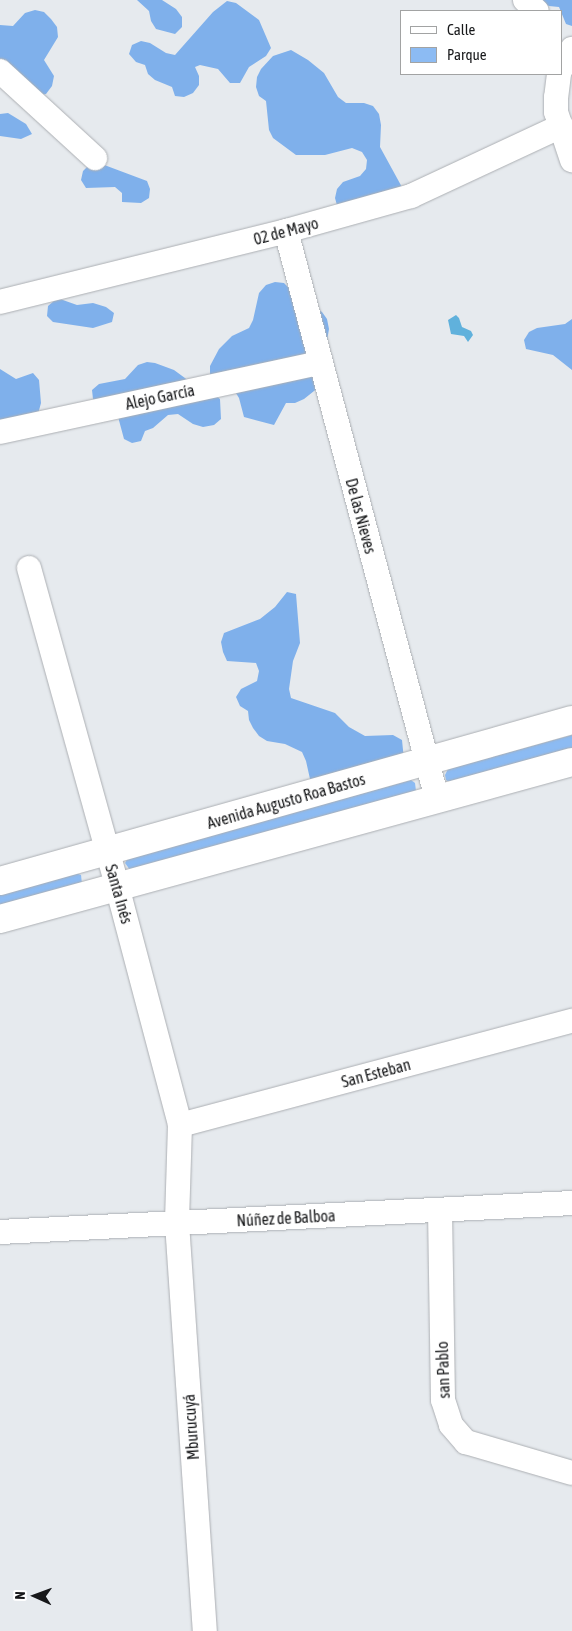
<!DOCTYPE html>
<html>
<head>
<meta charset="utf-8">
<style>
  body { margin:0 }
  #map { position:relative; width:572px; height:1631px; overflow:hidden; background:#e6eaee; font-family:"Asap Condensed",sans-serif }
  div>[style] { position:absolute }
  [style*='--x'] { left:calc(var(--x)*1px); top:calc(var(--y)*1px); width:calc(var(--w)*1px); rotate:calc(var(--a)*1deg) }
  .green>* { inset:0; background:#8cbbf3 }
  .forest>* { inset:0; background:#7fb0eb }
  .water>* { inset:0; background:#60b1dc }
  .roads { filter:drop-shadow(0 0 1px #acafb3) drop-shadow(0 0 1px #acafb3) }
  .minor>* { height:24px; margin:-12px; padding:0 12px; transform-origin:12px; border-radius:12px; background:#fff }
  .secondary>* { height:28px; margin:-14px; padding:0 14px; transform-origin:14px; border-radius:14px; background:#fff }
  span { translate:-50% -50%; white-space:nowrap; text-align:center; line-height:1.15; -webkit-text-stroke:4px #fff; paint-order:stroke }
  .street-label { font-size:16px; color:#17181a }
  .legend { position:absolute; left:400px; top:10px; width:162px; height:65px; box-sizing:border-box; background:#fff; border:1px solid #a2a3a3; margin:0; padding:6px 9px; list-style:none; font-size:15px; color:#17181a }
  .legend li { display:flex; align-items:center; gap:10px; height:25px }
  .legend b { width:25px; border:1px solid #a2a3a3 }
  .north { position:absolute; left:10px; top:1571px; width:50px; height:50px; -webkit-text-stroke:4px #fff; paint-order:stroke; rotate:272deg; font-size:14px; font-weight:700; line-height:20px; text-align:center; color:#17181a }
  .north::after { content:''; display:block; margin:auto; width:18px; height:22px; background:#17181a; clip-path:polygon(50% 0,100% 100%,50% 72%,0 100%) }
</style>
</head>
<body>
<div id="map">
  <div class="green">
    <div style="clip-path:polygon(572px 735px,572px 749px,449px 782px,446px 780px,445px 775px,448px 769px)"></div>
    <div style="clip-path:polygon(411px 780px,415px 783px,416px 791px,130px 870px,125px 863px,128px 858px)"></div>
    <div style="clip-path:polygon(76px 873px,81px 875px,82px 884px,0 908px,0 894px)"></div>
  </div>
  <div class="forest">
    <div style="clip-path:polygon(137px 0,162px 0,176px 9px,182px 17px,182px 27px,175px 34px,156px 29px,151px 21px,149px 11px)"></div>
    <div style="clip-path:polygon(538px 0,572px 0,572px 26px,566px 24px,559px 7px,549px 6px)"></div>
    <div style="clip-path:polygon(227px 1px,236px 3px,259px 20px,271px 48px,266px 56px,249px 67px,240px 83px,230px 83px,218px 69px,200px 65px,195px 67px,199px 76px,199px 85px,193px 93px,184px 97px,175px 96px,172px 87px,155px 80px,148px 74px,145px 65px,136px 62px,129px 54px,132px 45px,141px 41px,150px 43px,166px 53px,175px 55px,213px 12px)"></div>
    <div style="clip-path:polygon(35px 10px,44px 12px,51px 19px,57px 27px,58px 37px,44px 60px,54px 76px,52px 86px,46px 94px,36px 96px,0 63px,0 25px,13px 26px,25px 13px)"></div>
    <div style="clip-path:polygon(291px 50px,308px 60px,324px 73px,338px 97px,346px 103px,364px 103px,373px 106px,379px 114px,381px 125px,380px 147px,403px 189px,338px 209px,335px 198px,337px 189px,343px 182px,360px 176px,366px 169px,367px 160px,362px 152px,352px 148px,325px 155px,296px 155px,273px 138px,269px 130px,266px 101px,259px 96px,256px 87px,257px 77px,261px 69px,273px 56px)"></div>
    <div style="clip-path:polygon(8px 113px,26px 124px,32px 134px,21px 139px,0 136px,0 114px)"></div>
    <div style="clip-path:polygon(99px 163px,147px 181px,150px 189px,149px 198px,141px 203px,122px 202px,122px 193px,115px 187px,86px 188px,81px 180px,83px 171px,89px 165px)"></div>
    <div style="clip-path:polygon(275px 282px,284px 283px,291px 290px,322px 312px,327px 319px,329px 329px,319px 387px,304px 399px,295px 403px,286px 403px,274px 425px,244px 417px,239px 398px,234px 390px,210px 376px,210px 366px,219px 349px,232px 336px,249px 328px,253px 320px,259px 293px,266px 285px)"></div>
    <div style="clip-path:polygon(60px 299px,77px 305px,93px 303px,106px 307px,114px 313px,112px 322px,93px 328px,53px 322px,47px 316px,48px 306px,55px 300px)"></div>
    <div style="clip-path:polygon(572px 319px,572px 370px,553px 355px,526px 349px,524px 340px,529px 332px,537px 328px,565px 324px)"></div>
    <div style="clip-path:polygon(147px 362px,155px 363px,174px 370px,189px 381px,212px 393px,220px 399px,221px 419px,214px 425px,203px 427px,193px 424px,178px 414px,168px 415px,153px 428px,145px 431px,141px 441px,132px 443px,124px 439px,117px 413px,98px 407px,93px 399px,92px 390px,99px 384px,125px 379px,138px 365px)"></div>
    <div style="clip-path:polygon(0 369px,16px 379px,33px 373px,39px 380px,41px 403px,38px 414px,0 431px)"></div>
    <div style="clip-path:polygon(287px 592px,296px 594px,300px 643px,293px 661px,289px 689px,291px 698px,335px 713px,349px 727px,365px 736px,393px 735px,402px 740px,404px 760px,317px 787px,310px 779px,306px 761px,302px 752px,285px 744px,267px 741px,259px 736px,253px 728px,249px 720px,248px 711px,240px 706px,236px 697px,241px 689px,257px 681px,259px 671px,256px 663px,227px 661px,223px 652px,221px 642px,224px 633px,260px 619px,275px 607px)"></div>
  </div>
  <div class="water">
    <div style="clip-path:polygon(456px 315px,459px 318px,462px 327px,471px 331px,473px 335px,468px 342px,464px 336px,451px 334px,448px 320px)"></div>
  </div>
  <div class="roads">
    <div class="minor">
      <div style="--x:525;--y:0;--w:16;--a:43"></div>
      <div style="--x:561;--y:69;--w:23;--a:-61"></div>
      <div style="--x:0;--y:71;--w:129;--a:42.5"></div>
      <div style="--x:559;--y:74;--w:23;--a:97"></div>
      <div style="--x:556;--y:97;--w:15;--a:90"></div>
      <div style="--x:556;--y:112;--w:51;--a:71.6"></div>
      <div style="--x:286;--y:231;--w:588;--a:75.11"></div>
      <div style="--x:0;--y:302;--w:295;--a:-13.9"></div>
      <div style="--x:286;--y:231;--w:130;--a:-15.6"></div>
      <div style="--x:411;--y:196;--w:166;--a:-25"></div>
      <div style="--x:0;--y:432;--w:327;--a:-12.2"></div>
      <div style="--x:29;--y:568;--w:330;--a:74.5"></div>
      <div style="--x:117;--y:886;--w:247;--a:75.2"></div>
      <div style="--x:180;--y:1125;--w:98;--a:91.8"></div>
      <div style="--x:177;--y:1223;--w:409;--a:86.1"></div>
      <div style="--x:180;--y:1125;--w:406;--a:-14.9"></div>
      <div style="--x:440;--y:1210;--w:190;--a:89.1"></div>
      <div style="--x:443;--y:1400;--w:26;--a:72"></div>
      <div style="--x:451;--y:1425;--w:23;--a:49"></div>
      <div style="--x:466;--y:1442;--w:110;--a:16.3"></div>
      <div style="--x:0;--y:1232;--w:573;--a:-2.9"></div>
    </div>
    <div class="secondary">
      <div style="--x:0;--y:881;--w:594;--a:-15.72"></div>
      <div style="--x:0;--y:919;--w:593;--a:-15.35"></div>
    </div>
  </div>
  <div class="street-label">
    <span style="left:286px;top:231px;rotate:-15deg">02 de Mayo</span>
    <span style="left:160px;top:397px;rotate:-12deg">Alejo García</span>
    <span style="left:361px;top:516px;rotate:75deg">De las Nieves</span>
    <span style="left:286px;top:801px;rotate:-16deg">Avenida Augusto Roa Bastos</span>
    <span style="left:119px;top:894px;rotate:74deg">Santa Inés</span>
    <span style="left:376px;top:1073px;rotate:-15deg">San Esteban</span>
    <span style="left:286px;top:1218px;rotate:-3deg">Núñez de Balboa</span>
    <span style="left:443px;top:1370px;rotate:-92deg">san Pablo</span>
    <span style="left:191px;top:1427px;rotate:-94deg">Mburucuyá</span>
  </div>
  <ul class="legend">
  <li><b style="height:6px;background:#fff"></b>Calle</li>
  <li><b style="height:14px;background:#8cbbf3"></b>Parque</li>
  </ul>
  <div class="north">N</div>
</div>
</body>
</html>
